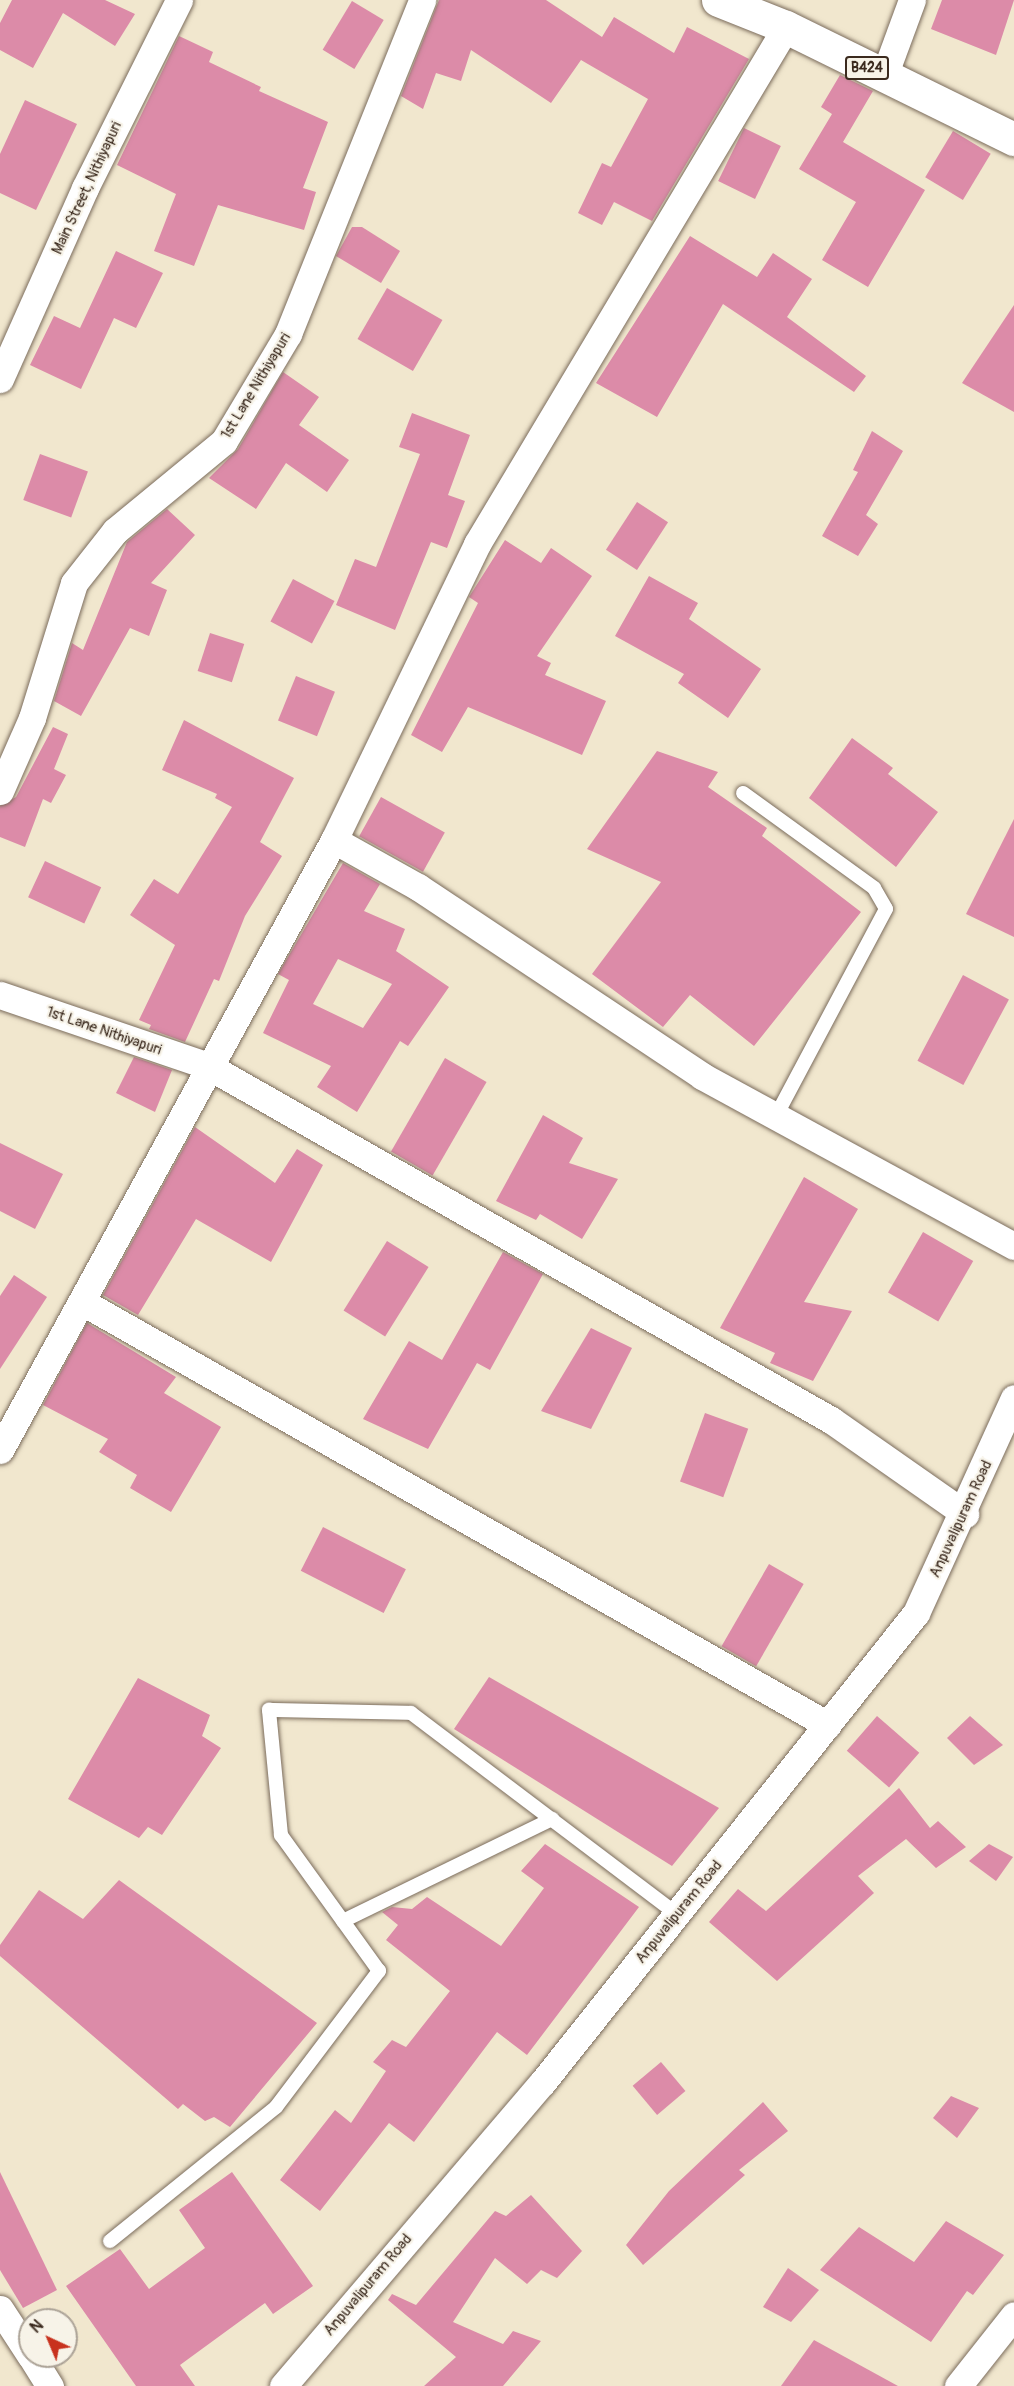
<!DOCTYPE html>
<html>
<head>
<meta charset="utf-8">
<style>
  body { margin:0 }
  #map { position:relative; width:1014px; height:2386px; overflow:hidden; background:#f1e7ce; font-family:Pangolin,sans-serif }
  div>[style] { position:absolute }
  [style*='--x'] { left:calc(var(--x)*1px); top:calc(var(--y)*1px); width:calc(var(--w)*1px); rotate:calc(var(--a)*1deg) }
  .building>* { inset:0; background:#dc8ba8; transform-origin:0 0 }
  .roads { filter:drop-shadow(0 0 2px #7b6c5c) drop-shadow(0 0 2px #7b6c5c) }
  .lane>* { height:14px; margin:-7px; padding:0 7px; transform-origin:7px; border-radius:7px; background:#fff }
  .street>* { height:27px; margin:-13.5px; padding:0 13.5px; transform-origin:13.5px; border-radius:13.5px; background:#fff }
  .primary>* { height:33px; margin:-16.5px; padding:0 16.5px; transform-origin:16.5px; border-radius:16.5px; background:#fff }
  span { translate:-50% -50%; white-space:nowrap; text-align:center; line-height:1.15; -webkit-text-stroke:4.5px #f7f3e8; paint-order:stroke }
  .shield-label span { padding:2px 4px; background:#f7f3e8; border:2px solid; border-radius:4px; -webkit-text-stroke-width:0 }
  .shield-label { font-size:14px; color:#3b2a1e; font-weight:700 }
  .street-label { font-size:15px; color:#3b2a1e }
  .north { position:absolute; left:18px; top:2308px; width:60px; height:60px; box-sizing:border-box; background:#f7f3e8; border:2px solid #aca397; border-radius:50%; rotate:316deg; font-size:16px; font-weight:700; line-height:24px; text-align:center; color:#3b2a1e }
  .north::after { content:''; display:block; margin:auto; width:21px; height:27px; background:#c8321e; clip-path:polygon(50% 0,100% 100%,50% 72%,0 100%) }
</style>
</head>
<body>
<div id="map">
  <div class="building">
    <div style="clip-path:polygon(12px 0,105px 0,135px 14px,115px 46px,63px 13px,33px 68px,0 50px,0 23px)"></div>
    <div style="clip-path:polygon(439px 0,546px 0,602px 37px,614px 17px,674px 53px,687px 27px,749px 59px,652px 221px,614px 202px,602px 225px,578px 213px,602px 163px,611px 167px,648px 99px,581px 60px,551px 103px,471px 50px,461px 81px,436px 73px,423px 109px,401px 96px)"></div>
    <div style="clip-path:polygon(942px 0,1014px 0,996px 55px,931px 29px)"></div>
    <div style="left:352px;top:1px;width:37px;height:57px;rotate:31deg"></div>
    <div style="clip-path:polygon(179px 36px,213px 52px,209px 62px,261px 87px,259px 91px,328px 122px,303px 188px,316px 192px,304px 230px,218px 205px,194px 266px,154px 251px,176px 194px,117px 165px)"></div>
    <div style="clip-path:polygon(840px 75px,873px 91px,843px 142px,925px 190px,868px 287px,822px 260px,856px 202px,799px 169px,832px 114px,821px 107px)"></div>
    <div style="clip-path:polygon(25px 100px,77px 124px,36px 210px,0 193px,0 154px)"></div>
    <div style="left:744px;top:128px;width:41px;height:59px;rotate:26deg"></div>
    <div style="left:953px;top:131px;width:44px;height:54px;rotate:31deg"></div>
    <div style="clip-path:polygon(352px 227px,362px 227px,400px 251px,381px 283px,336px 256px)"></div>
    <div style="clip-path:polygon(690px 236px,757px 277px,773px 253px,812px 279px,787px 317px,866px 376px,854px 392px,723px 304px,657px 417px,596px 383px)"></div>
    <div style="clip-path:polygon(116px 251px,163px 273px,136px 328px,114px 318px,81px 389px,30px 365px,54px 316px,80px 328px)"></div>
    <div style="left:387px;top:288px;width:64px;height:59px;rotate:30deg"></div>
    <div style="clip-path:polygon(1014px 305px,1014px 412px,962px 383px)"></div>
    <div style="clip-path:polygon(283px 372px,319px 397px,299px 425px,349px 460px,327px 492px,286px 463px,256px 509px,209px 478px,238px 449px)"></div>
    <div style="clip-path:polygon(412px 413px,470px 435px,448px 495px,465px 501px,447px 548px,431px 542px,395px 630px,336px 605px,355px 559px,376px 567px,420px 454px,399px 447px)"></div>
    <div style="clip-path:polygon(872px 431px,903px 451px,866px 515px,878px 524px,858px 556px,822px 536px,858px 472px,853px 470px)"></div>
    <div style="left:40px;top:454px;width:51px;height:49px;rotate:20deg"></div>
    <div style="left:637px;top:502px;width:37px;height:57px;rotate:33deg"></div>
    <div style="clip-path:polygon(167px 509px,195px 535px,151px 583px,167px 590px,149px 636px,130px 628px,81px 716px,54px 701px,72px 643px,83px 650px,127px 542px)"></div>
    <div style="clip-path:polygon(505px 540px,541px 563px,551px 548px,592px 576px,537px 656px,551px 663px,545px 675px,606px 701px,582px 755px,468px 707px,442px 752px,411px 735px,478px 603px,469px 597px)"></div>
    <div style="clip-path:polygon(649px 576px,698px 603px,689px 619px,761px 669px,728px 718px,678px 683px,684px 674px,615px 636px)"></div>
    <div style="left:293px;top:579px;width:47px;height:48px;rotate:28deg"></div>
    <div style="left:210px;top:633px;width:36px;height:40px;rotate:18deg"></div>
    <div style="left:296px;top:676px;width:42px;height:48px;rotate:22deg"></div>
    <div style="clip-path:polygon(184px 720px,294px 778px,260px 842px,282px 856px,245px 916px,219px 981px,214px 979px,185px 1042px,149px 1029px,151px 1025px,139px 1020px,175px 945px,130px 915px,154px 879px,178px 894px,232px 807px,215px 798px,217px 794px,162px 770px)"></div>
    <div style="clip-path:polygon(53px 727px,68px 734px,54px 769px,66px 775px,51px 803px,43px 799px,25px 847px,0 837px,0 806px,16px 797px)"></div>
    <div style="clip-path:polygon(852px 738px,893px 768px,888px 774px,938px 812px,896px 867px,809px 798px)"></div>
    <div style="clip-path:polygon(657px 751px,718px 772px,708px 787px,767px 828px,762px 836px,861px 912px,754px 1046px,690px 995px,663px 1027px,592px 974px,661px 882px,587px 849px)"></div>
    <div style="left:381px;top:797px;width:73px;height:45px;rotate:29deg"></div>
    <div style="clip-path:polygon(1014px 819px,1014px 937px,966px 914px)"></div>
    <div style="left:45px;top:861px;width:62px;height:40px;rotate:25deg"></div>
    <div style="clip-path:polygon(evenodd,343px 863px,380px 884px,364px 911px,405px 929px,396px 951px,449px 987px,408px 1046px,400px 1041px,357px 1112px,317px 1087px,331px 1066px,263px 1033px,289px 980px,278px 974px,343px 863px,338px 959px,392px 984px,363px 1028px,313px 1004px,338px 959px)"></div>
    <div style="left:963px;top:975px;width:52px;height:97px;rotate:28deg"></div>
    <div style="clip-path:polygon(134px 1057px,172px 1070px,155px 1112px,116px 1093px)"></div>
    <div style="left:445px;top:1058px;width:48px;height:108px;rotate:30deg"></div>
    <div style="clip-path:polygon(543px 1115px,583px 1138px,569px 1163px,618px 1179px,582px 1239px,540px 1214px,536px 1220px,496px 1201px)"></div>
    <div style="clip-path:polygon(195px 1127px,275px 1183px,297px 1149px,323px 1165px,271px 1262px,196px 1219px,138px 1315px,103px 1295px)"></div>
    <div style="clip-path:polygon(0 1143px,63px 1174px,35px 1229px,0 1211px)"></div>
    <div style="clip-path:polygon(804px 1177px,858px 1209px,804px 1302px,852px 1311px,813px 1381px,770px 1363px,775px 1353px,720px 1328px)"></div>
    <div style="left:923px;top:1232px;width:58px;height:70px;rotate:30deg"></div>
    <div style="left:387px;top:1241px;width:49px;height:82px;rotate:32deg"></div>
    <div style="clip-path:polygon(503px 1252px,543px 1274px,490px 1370px,477px 1363px,428px 1449px,363px 1419px,409px 1341px,442px 1360px)"></div>
    <div style="clip-path:polygon(14px 1275px,47px 1297px,0 1369px,0 1296px)"></div>
    <div style="clip-path:polygon(87px 1323px,176px 1377px,164px 1393px,221px 1427px,171px 1512px,130px 1488px,137px 1475px,99px 1452px,108px 1439px,43px 1405px)"></div>
    <div style="clip-path:polygon(591px 1328px,632px 1348px,591px 1429px,541px 1411px)"></div>
    <div style="left:705px;top:1413px;width:46px;height:73px;rotate:20deg"></div>
    <div style="left:323px;top:1527px;width:93px;height:49px;rotate:27deg"></div>
    <div style="left:769px;top:1564px;width:40px;height:95px;rotate:30deg"></div>
    <div style="clip-path:polygon(489px 1677px,719px 1808px,672px 1866px,454px 1729px)"></div>
    <div style="clip-path:polygon(138px 1678px,210px 1715px,202px 1736px,221px 1748px,162px 1835px,148px 1827px,139px 1838px,68px 1799px)"></div>
    <div style="left:877px;top:1716px;width:56px;height:46px;rotate:41deg"></div>
    <div style="clip-path:polygon(970px 1716px,1003px 1745px,974px 1765px,947px 1738px)"></div>
    <div style="clip-path:polygon(899px 1788px,930px 1828px,938px 1821px,966px 1847px,936px 1868px,906px 1839px,858px 1876px,874px 1893px,777px 1981px,709px 1922px,738px 1889px,766px 1911px)"></div>
    <div style="clip-path:polygon(545px 1844px,639px 1907px,527px 2055px,497px 2032px,414px 2142px,389px 2123px,320px 2211px,280px 2180px,335px 2110px,351px 2123px,386px 2071px,373px 2062px,392px 2040px,406px 2047px,450px 1991px,386px 1940px,398px 1925px,382px 1912px,392px 1907px,412px 1909px,427px 1897px,501px 1946px,544px 1888px,521px 1871px)"></div>
    <div style="clip-path:polygon(989px 1844px,1013px 1857px,996px 1881px,969px 1861px)"></div>
    <div style="clip-path:polygon(119px 1880px,317px 2023px,230px 2127px,214px 2117px,205px 2121px,183px 2104px,178px 2109px,0 1956px,0 1945px,39px 1890px,83px 1919px)"></div>
    <div style="left:661px;top:2062px;width:38px;height:37px;rotate:50deg"></div>
    <div style="clip-path:polygon(951px 2096px,979px 2108px,957px 2138px,933px 2118px)"></div>
    <div style="clip-path:polygon(763px 2102px,788px 2131px,739px 2170px,745px 2175px,643px 2265px,626px 2245px,669px 2191px)"></div>
    <div style="clip-path:polygon(0 2172px,57px 2290px,23px 2308px,0 2270px)"></div>
    <div style="clip-path:polygon(232px 2172px,313px 2286px,273px 2314px,265px 2303px,180px 2365px,195px 2386px,136px 2386px,66px 2286px,120px 2249px,149px 2289px,205px 2248px,179px 2210px)"></div>
    <div style="clip-path:polygon(531px 2195px,582px 2251px,557px 2278px,541px 2270px,527px 2284px,495px 2258px,453px 2322px,503px 2344px,513px 2331px,541px 2341px,503px 2386px,424px 2386px,456px 2357px,388px 2300px,392px 2294px,416px 2305px,495px 2211px,506px 2216px)"></div>
    <div style="clip-path:polygon(946px 2221px,1004px 2255px,973px 2295px,967px 2291px,931px 2342px,820px 2270px,859px 2227px,914px 2262px)"></div>
    <div style="clip-path:polygon(788px 2268px,819px 2290px,791px 2322px,763px 2307px)"></div>
    <div style="clip-path:polygon(814px 2340px,898px 2386px,781px 2386px)"></div>
  </div>
  <div class="roads">
    <div class="lane">
      <div style="--x:743;--y:793;--w:162;--a:35.9"></div>
      <div style="--x:874;--y:888;--w:24;--a:60"></div>
      <div style="--x:886;--y:909;--w:234;--a:118"></div>
      <div style="--x:343;--y:1921;--w:233;--a:-26"></div>
      <div style="--x:110;--y:2241;--w:213;--a:-38.9"></div>
      <div style="--x:276;--y:2107;--w:171;--a:-52.9"></div>
      <div style="--x:379;--y:1971;--w:168;--a:-125.8"></div>
      <div style="--x:281;--y:1835;--w:126;--a:-95.5"></div>
      <div style="--x:269;--y:1710;--w:142;--a:1.2"></div>
      <div style="--x:411;--y:1713;--w:333;--a:37.1"></div>
    </div>
    <div class="street">
      <div style="--x:884;--y:76;--w:81;--a:-69.8"></div>
      <div style="--x:0;--y:379;--w:209;--a:-66"></div>
      <div style="--x:85;--y:188;--w:210;--a:-63.4"></div>
      <div style="--x:0;--y:791;--w:80;--a:-66.3"></div>
      <div style="--x:32;--y:718;--w:141;--a:-72.7"></div>
      <div style="--x:74;--y:583;--w:66;--a:-51.7"></div>
      <div style="--x:115;--y:531;--w:141;--a:-39.5"></div>
      <div style="--x:224;--y:441;--w:125;--a:-59.1"></div>
      <div style="--x:288;--y:334;--w:360;--a:-68.1"></div>
      <div style="--x:334;--y:840;--w:96;--a:29.2"></div>
      <div style="--x:418;--y:887;--w:341;--a:33.6"></div>
      <div style="--x:702;--y:1076;--w:355;--a:28.6"></div>
      <div style="--x:0;--y:995;--w:220;--a:18.8"></div>
      <div style="--x:208;--y:1066;--w:717;--a:29.61"></div>
      <div style="--x:831;--y:1420;--w:164;--a:35"></div>
      <div style="--x:84;--y:1303;--w:855;--a:29.56"></div>
      <div style="--x:0;--y:1450;--w:695;--a:-61.3"></div>
      <div style="--x:334;--y:840;--w:329;--a:-64.2"></div>
      <div style="--x:477;--y:544;--w:602;--a:-59.13"></div>
      <div style="--x:0;--y:2309;--w:55;--a:56.9"></div>
      <div style="--x:31;--y:2356;--w:36;--a:58"></div>
      <div style="--x:283;--y:2386;--w:399;--a:-49.5"></div>
      <div style="--x:542;--y:2083;--w:601;--a:-51.49"></div>
      <div style="--x:916;--y:1613;--w:236;--a:-65.5"></div>
      <div style="--x:958;--y:2386;--w:90;--a:-51.7"></div>
    </div>
    <div class="primary">
      <div style="--x:718;--y:0;--w:73;--a:21.7"></div>
      <div style="--x:786;--y:27;--w:254;--a:26.2"></div>
    </div>
  </div>
  <div class="shield-label">
    <span style="left:867px;top:68px">B424</span>
  </div>
  <div class="street-label">
    <span style="left:87px;top:188px;rotate:-65deg">Main Street, Nithiyapuri</span>
    <span style="left:256px;top:386px;rotate:-59deg">1st Lane Nithiyapuri</span>
    <span style="left:104px;top:1031px;rotate:19deg">1st Lane Nithiyapuri</span>
    <span style="left:961px;top:1519px;rotate:-65deg">Anpuvalipuram Road</span>
    <span style="left:679px;top:1912px;rotate:-51deg">Anpuvalipuram Road</span>
    <span style="left:368px;top:2285px;rotate:-50deg">Anpuvalipuram Road</span>
  </div>
  <div class="north">N</div>
</div>
</body>
</html>
